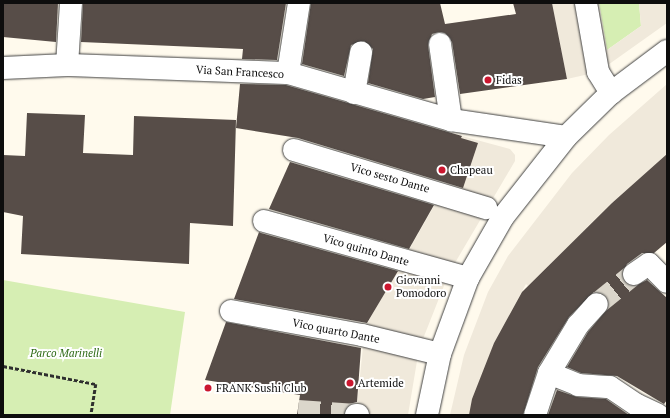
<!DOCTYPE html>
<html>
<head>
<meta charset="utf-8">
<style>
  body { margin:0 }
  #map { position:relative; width:670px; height:418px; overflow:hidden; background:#fffaed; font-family:"PT Serif",serif }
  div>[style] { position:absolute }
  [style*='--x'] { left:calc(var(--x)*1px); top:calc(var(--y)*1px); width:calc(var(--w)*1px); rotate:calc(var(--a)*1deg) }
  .green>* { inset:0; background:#d6eeb3 }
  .plaza>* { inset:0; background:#f0e9db }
  .building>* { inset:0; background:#574d48 }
  .minor-tunnel>* { height:22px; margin-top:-11px; transform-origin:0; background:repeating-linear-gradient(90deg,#dbd6cb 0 22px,transparent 0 33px) }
  .path>* { height:2.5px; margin-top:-1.25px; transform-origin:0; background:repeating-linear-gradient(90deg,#2f2f2f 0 4px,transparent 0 6px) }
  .roads { filter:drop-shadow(0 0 1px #404040) drop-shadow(0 0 1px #404040) }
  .minor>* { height:22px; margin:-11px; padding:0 11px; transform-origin:11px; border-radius:11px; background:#fff }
  .dots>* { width:11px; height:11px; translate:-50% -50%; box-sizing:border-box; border:2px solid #fff; border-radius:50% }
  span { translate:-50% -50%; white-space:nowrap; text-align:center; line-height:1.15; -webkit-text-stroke:4px #fff; paint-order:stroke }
  .street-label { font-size:11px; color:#0d0d0d }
  .poi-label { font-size:11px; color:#0d0d0d }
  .left { translate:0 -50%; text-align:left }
  .park-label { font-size:11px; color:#2f6b17; font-style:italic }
  .frame { position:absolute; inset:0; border:4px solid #0d0d0d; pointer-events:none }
</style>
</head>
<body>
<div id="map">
  <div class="green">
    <div style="clip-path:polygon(599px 3px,639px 3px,641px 26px,607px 50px)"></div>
    <div style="clip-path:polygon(3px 280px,185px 312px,170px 415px,3px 415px)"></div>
  </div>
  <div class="plaza">
    <div style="clip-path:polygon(552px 3px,599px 3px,607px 50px,641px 26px,639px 3px,667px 3px,667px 23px,598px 72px,567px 79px)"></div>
    <div style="clip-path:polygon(667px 84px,667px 155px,612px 203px,528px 286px,526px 284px,494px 343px,469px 415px,450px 415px,464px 355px,488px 292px,508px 256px,572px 173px,609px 135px)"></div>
    <div style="clip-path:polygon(462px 136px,510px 149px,515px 155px,515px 161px,449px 273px,419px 349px,408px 415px,356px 415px,365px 327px,446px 185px)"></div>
  </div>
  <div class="building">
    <div style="clip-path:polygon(3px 3px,58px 3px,56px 42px,3px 37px)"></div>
    <div style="clip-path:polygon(83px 3px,286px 3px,277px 60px,242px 59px,243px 49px,81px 42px)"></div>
    <div style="clip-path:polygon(311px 3px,440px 3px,445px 24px,516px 14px,513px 3px,552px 3px,567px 79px,460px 94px,452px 42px,445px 33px,439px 32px,432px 34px,428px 45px,435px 97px,423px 99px,368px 83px,373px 49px,364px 41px,351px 45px,344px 76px,302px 64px)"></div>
    <div style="clip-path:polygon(240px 84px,286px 85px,462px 136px,461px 138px,478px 143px,463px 188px,298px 138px,236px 128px)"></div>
    <div style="clip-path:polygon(27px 113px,85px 115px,83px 153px,133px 155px,134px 116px,236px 120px,233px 226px,190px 223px,189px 264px,21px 254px,23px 216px,3px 212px,3px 155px,25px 156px)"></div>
    <div style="clip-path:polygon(667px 154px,667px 242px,654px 253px,642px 253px,627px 264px,622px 274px,629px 285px,635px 286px,647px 280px,667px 298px,667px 400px,664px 404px,617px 376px,581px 373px,567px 367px,588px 332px,609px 307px,606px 295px,594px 292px,569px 317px,538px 367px,523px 415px,469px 415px,472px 399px,494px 343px,522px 292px,612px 203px)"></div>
    <div style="clip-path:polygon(290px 162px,434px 205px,409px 249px,269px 209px)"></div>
    <div style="clip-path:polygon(259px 232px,261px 233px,398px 271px,367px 323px,234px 299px)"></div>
    <div style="clip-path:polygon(226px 322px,361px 348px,357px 402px,349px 404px,344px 415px,297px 415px,300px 395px,205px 380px)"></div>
    <div style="clip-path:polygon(557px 390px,577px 397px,606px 399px,629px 415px,548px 415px)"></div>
  </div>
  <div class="minor-tunnel">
    <div style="--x:597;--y:304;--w:48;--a:-39"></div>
    <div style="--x:298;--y:411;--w:58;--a:3.9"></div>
  </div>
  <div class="path">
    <div style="--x:3;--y:366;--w:95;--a:11"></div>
    <div style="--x:96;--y:384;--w:31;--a:99"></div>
  </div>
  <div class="roads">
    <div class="minor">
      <div style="--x:586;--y:3;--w:70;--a:80.1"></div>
      <div style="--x:598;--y:72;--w:25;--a:58"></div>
      <div style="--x:440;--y:44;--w:77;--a:81.8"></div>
      <div style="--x:67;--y:65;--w:62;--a:-86.3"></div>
      <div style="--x:3;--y:68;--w:64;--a:-2.7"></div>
      <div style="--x:67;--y:65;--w:221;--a:2.1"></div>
      <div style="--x:288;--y:73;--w:170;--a:16.1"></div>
      <div style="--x:451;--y:120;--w:116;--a:8.4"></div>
      <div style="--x:288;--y:73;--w:71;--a:-81.1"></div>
      <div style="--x:354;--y:93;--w:41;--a:-80.1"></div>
      <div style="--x:294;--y:150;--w:201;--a:16.8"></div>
      <div style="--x:264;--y:221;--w:212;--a:15.6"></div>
      <div style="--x:634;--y:274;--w:18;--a:-34"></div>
      <div style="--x:649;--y:264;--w:25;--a:45"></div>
      <div style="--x:231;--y:311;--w:133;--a:10.4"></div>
      <div style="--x:362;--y:335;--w:80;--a:13.7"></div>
      <div style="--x:549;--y:373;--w:31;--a:22"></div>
      <div style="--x:578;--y:385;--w:32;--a:4"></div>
      <div style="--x:610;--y:387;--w:32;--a:34"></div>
      <div style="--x:637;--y:405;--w:23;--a:25"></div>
      <div style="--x:356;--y:415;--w:2;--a:0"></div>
      <div style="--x:427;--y:415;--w:62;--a:-78"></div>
      <div style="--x:440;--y:354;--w:81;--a:-69.8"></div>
      <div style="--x:468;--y:278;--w:70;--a:-60.2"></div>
      <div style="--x:503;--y:217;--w:102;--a:-51.8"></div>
      <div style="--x:566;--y:137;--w:63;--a:-44.4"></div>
      <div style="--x:611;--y:93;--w:70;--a:-36.9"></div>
      <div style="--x:535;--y:415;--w:44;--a:-71.6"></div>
      <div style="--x:549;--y:373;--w:56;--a:-58.9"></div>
      <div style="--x:578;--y:325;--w:28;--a:-48"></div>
    </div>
  </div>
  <div class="dots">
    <div style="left:488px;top:80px;background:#cb172f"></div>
    <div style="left:442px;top:170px;background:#cb172f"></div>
    <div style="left:388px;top:287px;background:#cb172f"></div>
    <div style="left:350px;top:383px;background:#cb172f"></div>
    <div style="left:208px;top:388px;background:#cb172f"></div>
  </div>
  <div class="street-label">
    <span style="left:240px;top:72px;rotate:3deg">Via San Francesco</span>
    <span style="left:390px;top:178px;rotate:16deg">Vico sesto Dante</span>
    <span style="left:366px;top:250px;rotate:16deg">Vico quinto Dante</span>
    <span style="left:336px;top:331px;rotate:11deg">Vico quarto Dante</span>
  </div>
  <div class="poi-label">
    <span class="left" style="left:496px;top:80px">Fidas</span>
    <span class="left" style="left:450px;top:170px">Chapeau</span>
    <span class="left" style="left:396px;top:287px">Giovanni<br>Pomodoro</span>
    <span class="left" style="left:358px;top:383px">Artemide</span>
    <span class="left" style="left:216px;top:388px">FRANK Sushi Club</span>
  </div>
  <div class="park-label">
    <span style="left:66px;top:353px">Parco Marinelli</span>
  </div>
  <div class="frame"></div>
</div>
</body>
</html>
